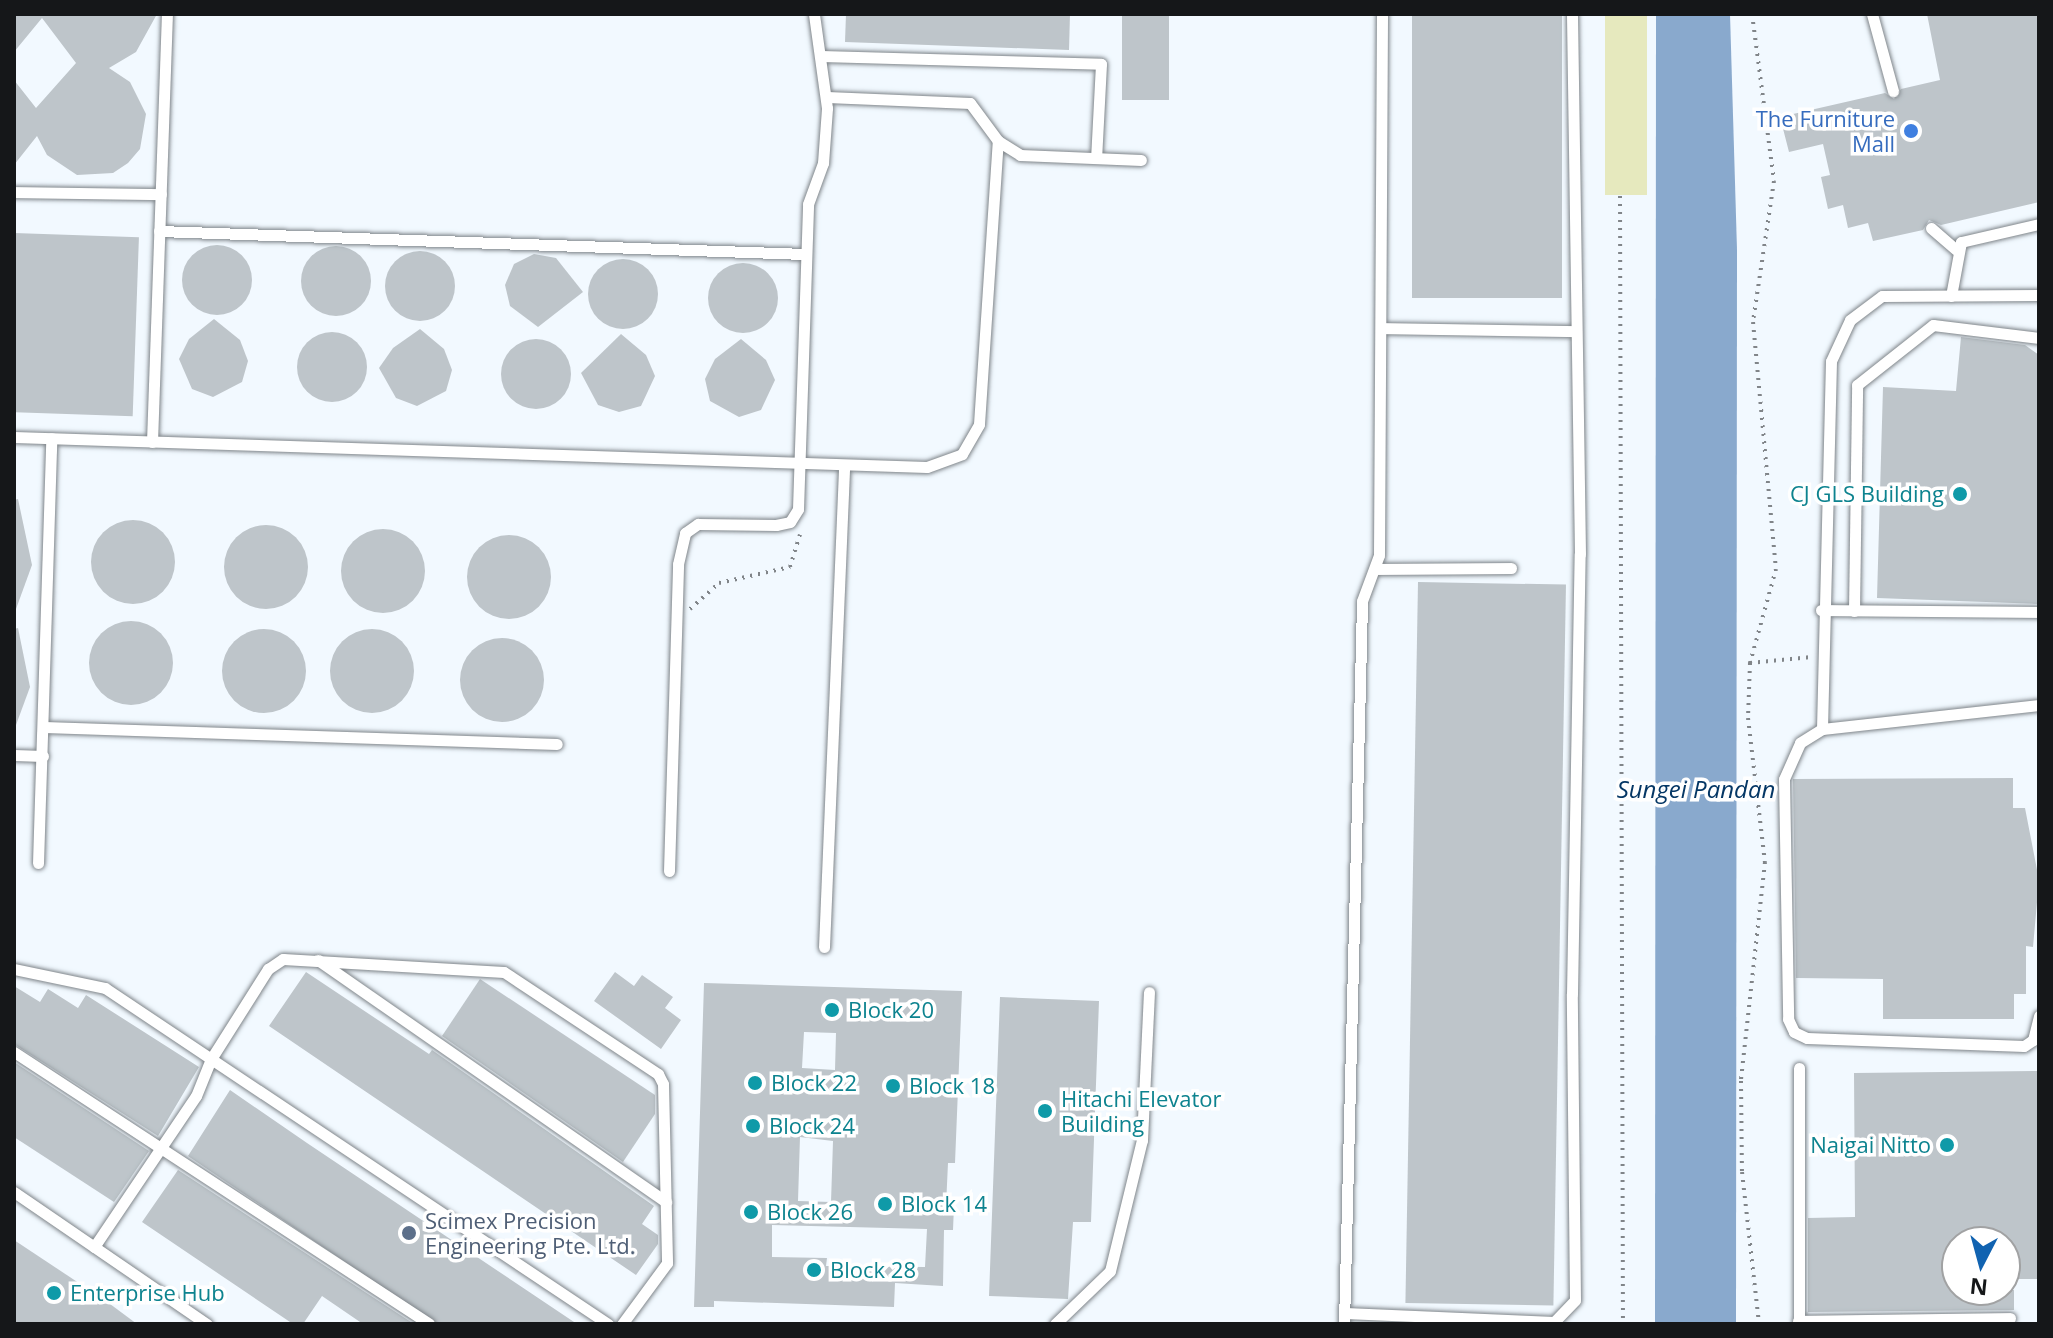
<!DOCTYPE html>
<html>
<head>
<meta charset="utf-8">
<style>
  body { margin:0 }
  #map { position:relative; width:2053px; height:1338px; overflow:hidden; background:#f2f9ff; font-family:"Open Sans",sans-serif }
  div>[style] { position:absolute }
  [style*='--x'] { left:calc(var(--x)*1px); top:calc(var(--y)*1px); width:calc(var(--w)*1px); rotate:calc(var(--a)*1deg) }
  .green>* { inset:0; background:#e6e9be; transform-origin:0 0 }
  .water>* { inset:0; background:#89a9cd }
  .building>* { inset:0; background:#bec5ca; transform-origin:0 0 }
  .round { border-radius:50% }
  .path>* { height:4px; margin-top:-2px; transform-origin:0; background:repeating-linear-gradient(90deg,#818589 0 2px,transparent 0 8px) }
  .roads { filter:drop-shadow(0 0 2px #7f858a) drop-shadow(0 0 2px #7f858a) }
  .lane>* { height:11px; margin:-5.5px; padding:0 5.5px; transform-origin:5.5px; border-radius:5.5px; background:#fff }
  .dots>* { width:22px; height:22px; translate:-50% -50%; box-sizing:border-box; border:4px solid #fff; border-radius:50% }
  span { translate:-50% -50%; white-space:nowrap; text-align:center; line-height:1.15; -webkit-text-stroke:7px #fff; paint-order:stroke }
  .shop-label { font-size:22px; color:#366cbe }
  .right { translate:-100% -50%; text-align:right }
  .culture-label { font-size:22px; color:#0d838f }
  .left { translate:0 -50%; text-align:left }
  .service-label { font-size:22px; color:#4e5e75 }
  .water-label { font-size:24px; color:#053765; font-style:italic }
  .frame { position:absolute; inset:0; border:16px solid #151719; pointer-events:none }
  .north { position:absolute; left:1941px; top:1226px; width:80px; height:80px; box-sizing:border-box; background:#fff; border:2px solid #a1a2a3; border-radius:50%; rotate:186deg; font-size:22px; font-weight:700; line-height:32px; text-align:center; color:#151719 }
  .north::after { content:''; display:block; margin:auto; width:28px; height:36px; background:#1163b1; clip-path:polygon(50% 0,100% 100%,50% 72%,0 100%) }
</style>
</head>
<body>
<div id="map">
  <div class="green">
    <div style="left:1605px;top:14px;width:42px;height:181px"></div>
  </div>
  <div class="water">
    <div style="clip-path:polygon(1656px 14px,1730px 14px,1737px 250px,1736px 1324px,1655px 1324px)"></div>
  </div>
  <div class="building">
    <div style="clip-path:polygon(14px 14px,157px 14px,136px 52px,109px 68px,130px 82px,146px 114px,140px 149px,128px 163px,113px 173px,77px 175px,47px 155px,37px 136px,14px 165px,14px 80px,36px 108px,76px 63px,42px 18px,14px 52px)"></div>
    <div style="clip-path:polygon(846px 14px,1070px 14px,1069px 50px,845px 42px)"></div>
    <div style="left:1122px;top:14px;width:47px;height:86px"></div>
    <div style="left:1412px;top:14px;width:150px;height:284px"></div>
    <div style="clip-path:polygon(1927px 14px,2039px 14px,2039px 202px,1941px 225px,1929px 220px,1923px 230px,1873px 241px,1868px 223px,1848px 228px,1843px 205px,1828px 209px,1821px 177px,1830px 175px,1823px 144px,1789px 152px,1780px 117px,1885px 93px,1894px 99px,1901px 89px,1940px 80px)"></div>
    <div style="left:14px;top:233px;width:125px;height:179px;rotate:2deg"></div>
    <div class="round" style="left:182px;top:245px;width:70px;height:70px"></div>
    <div class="round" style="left:301px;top:246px;width:70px;height:70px"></div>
    <div class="round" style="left:385px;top:251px;width:70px;height:70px"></div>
    <div style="clip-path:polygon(534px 254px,556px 258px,583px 292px,538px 327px,510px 306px,505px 285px,514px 264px)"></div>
    <div class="round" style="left:588px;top:259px;width:70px;height:70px"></div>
    <div class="round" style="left:708px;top:263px;width:70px;height:70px"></div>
    <div style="clip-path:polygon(214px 319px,240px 340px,248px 361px,242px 382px,213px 397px,192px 389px,179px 359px,189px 339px)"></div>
    <div style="clip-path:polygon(420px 329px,444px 349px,452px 370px,446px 391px,417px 406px,396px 398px,379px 368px,393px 348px)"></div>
    <div class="round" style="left:297px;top:332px;width:70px;height:70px"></div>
    <div style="clip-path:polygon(621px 334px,646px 355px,655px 376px,641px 406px,619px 412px,598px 405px,581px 373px)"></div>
    <div style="clip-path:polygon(1961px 337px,2025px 345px,2039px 355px,2039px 604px,1877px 598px,1883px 387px,1956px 391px)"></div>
    <div style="clip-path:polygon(741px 339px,766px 360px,775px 380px,761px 410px,739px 417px,710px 401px,705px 379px,715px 359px)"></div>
    <div class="round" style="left:501px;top:339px;width:70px;height:70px"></div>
    <div style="clip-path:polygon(18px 499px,32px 565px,16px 609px,14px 500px)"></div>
    <div class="round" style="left:91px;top:520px;width:84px;height:84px"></div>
    <div class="round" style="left:224px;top:525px;width:84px;height:84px"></div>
    <div class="round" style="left:341px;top:529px;width:84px;height:84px"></div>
    <div class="round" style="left:467px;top:535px;width:84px;height:84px"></div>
    <div style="left:1418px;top:582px;width:148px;height:721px;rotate:1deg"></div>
    <div class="round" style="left:89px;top:621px;width:84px;height:84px"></div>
    <div style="clip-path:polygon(18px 628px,30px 687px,16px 725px,14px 629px)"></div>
    <div class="round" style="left:330px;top:629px;width:84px;height:84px"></div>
    <div class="round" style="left:222px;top:629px;width:84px;height:84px"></div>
    <div class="round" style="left:460px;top:638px;width:84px;height:84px"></div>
    <div style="clip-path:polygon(2013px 778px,2013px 808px,2025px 808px,2039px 880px,2033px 947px,2026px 946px,2026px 994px,2014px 994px,2014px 1019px,1883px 1019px,1883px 979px,1796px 978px,1793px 779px)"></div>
    <div style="clip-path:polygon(306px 972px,429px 1054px,432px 1050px,654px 1206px,642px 1224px,658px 1235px,658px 1244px,636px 1275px,269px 1026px)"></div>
    <div style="clip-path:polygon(615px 972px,634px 986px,642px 975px,673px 997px,665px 1008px,681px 1020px,661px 1049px,594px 1001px)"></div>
    <div style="clip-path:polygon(480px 979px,655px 1095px,655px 1114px,623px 1162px,442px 1036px)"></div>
    <div style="clip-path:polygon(evenodd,704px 983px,962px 991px,955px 1163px,948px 1163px,946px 1206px,954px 1206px,953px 1230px,944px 1230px,943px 1286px,895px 1283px,894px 1307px,714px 1301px,714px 1307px,694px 1307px,704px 983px,804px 1032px,836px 1033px,835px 1070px,802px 1068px,804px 1032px,704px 983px,800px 1137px,833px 1141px,831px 1202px,798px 1201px,800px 1137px,704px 983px,772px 1225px,927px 1229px,925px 1267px,826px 1266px,827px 1258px,772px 1257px,772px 1225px)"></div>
    <div style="clip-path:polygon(14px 986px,40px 1002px,48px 989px,78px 1008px,86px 995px,199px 1067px,158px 1136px,14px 1044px)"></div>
    <div style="clip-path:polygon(1000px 997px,1099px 1001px,1091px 1222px,1073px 1222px,1068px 1299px,989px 1296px)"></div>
    <div style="clip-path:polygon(14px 1062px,149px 1151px,114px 1202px,14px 1137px)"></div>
    <div style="clip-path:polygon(2039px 1071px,2039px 1279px,2005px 1279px,2005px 1242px,1957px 1242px,1957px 1290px,2014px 1290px,2014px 1310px,1808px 1312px,1808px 1218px,1855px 1217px,1854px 1073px)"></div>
    <div style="clip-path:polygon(230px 1090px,307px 1143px,577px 1324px,437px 1324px,188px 1156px)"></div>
    <div style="clip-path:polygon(178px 1170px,414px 1324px,363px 1324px,322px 1296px,303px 1324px,293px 1324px,142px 1222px)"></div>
    <div style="clip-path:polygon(14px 1240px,106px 1301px,137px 1324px,14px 1324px)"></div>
  </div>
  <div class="path">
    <div style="--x:1752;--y:14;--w:168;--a:82.5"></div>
    <div style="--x:1774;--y:181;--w:143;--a:98.5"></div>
    <div style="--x:1753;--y:322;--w:248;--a:84.7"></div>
    <div style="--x:1776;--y:569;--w:98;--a:105.5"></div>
    <div style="--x:1750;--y:663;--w:55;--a:92.1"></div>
    <div style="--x:1748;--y:718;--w:145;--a:83.3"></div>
    <div style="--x:1765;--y:862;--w:220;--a:96.3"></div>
    <div style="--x:1741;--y:1081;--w:91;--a:89.4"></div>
    <div style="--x:1742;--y:1172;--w:153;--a:83.6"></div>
    <div style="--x:1620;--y:196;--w:1128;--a:89.85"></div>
    <div style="--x:690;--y:609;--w:39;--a:-42"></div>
    <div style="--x:719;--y:583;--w:73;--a:-12.7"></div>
    <div style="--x:790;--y:567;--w:34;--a:-73"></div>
    <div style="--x:1750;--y:663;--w:62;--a:-5.5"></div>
  </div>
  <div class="roads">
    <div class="lane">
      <div style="--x:1872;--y:14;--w:80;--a:74.7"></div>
      <div style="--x:821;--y:56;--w:280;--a:1.6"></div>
      <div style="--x:1101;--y:64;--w:94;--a:93"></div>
      <div style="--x:827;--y:97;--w:143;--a:2.4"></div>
      <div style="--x:970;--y:103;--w:47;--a:53.6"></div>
      <div style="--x:998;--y:141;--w:26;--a:32"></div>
      <div style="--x:1020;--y:155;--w:121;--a:2.4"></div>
      <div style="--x:14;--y:192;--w:147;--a:0.8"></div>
      <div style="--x:1931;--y:228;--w:33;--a:41"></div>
      <div style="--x:159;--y:231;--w:647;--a:2.04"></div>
      <div style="--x:1951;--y:296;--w:55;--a:-79.5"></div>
      <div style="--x:1961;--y:242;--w:80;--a:-13"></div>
      <div style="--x:1381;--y:328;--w:195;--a:0.9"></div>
      <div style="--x:14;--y:437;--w:913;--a:1.88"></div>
      <div style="--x:927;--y:467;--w:37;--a:-20"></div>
      <div style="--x:962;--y:454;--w:34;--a:-60"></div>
      <div style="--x:979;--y:424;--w:284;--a:-86.2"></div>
      <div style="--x:152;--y:442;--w:428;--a:-88"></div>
      <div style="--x:1378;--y:569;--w:133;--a:-0.4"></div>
      <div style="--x:1821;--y:610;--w:218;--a:0.5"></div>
      <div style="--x:1854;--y:611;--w:226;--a:-89.2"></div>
      <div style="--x:1857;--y:385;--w:97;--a:-38.3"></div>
      <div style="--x:1933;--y:325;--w:107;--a:7"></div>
      <div style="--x:2039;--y:705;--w:218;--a:173.7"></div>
      <div style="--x:1822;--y:729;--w:26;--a:148"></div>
      <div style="--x:1800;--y:743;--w:39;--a:114"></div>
      <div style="--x:1784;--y:779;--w:240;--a:89"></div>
      <div style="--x:1788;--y:1019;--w:14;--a:65"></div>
      <div style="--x:1794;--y:1032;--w:14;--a:25"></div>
      <div style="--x:1807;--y:1038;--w:217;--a:2.1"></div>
      <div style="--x:2024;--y:1046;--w:11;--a:-34"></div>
      <div style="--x:2033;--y:1040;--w:25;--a:-76"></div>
      <div style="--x:44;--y:727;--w:513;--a:1.9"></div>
      <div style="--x:1822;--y:729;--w:368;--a:-88.6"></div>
      <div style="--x:1831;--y:361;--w:45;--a:-65.1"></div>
      <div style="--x:1850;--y:320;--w:40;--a:-37"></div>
      <div style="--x:1882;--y:296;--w:157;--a:-0.4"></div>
      <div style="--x:14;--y:755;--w:29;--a:2"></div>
      <div style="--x:38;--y:863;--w:425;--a:-88.2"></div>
      <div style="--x:669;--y:871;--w:307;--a:-88.3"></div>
      <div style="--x:678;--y:564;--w:32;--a:-77"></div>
      <div style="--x:685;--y:533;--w:16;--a:-35"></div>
      <div style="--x:698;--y:524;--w:78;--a:0.7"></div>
      <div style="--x:776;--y:525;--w:14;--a:-12"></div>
      <div style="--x:790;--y:522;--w:15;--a:-58"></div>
      <div style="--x:798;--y:509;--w:305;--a:-88.1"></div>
      <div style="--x:808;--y:204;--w:44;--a:-69.9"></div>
      <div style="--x:823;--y:163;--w:55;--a:-85.8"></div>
      <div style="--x:827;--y:108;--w:95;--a:-97.9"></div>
      <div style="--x:824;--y:947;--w:480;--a:-87.6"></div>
      <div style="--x:318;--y:960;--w:424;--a:34.8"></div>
      <div style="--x:14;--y:969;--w:93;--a:11.8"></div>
      <div style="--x:105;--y:988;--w:605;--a:33.74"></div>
      <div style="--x:14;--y:1052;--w:496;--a:33.2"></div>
      <div style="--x:14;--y:1192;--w:234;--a:34.4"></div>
      <div style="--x:94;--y:1247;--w:182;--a:-56"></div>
      <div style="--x:196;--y:1096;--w:40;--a:-68"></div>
      <div style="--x:211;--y:1059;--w:107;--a:-57.7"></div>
      <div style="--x:268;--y:969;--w:18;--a:-34"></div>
      <div style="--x:283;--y:959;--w:221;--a:3.4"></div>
      <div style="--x:504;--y:972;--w:185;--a:33.5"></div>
      <div style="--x:658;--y:1074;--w:11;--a:63"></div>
      <div style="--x:663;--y:1084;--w:179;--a:88.7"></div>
      <div style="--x:667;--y:1263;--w:76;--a:126.4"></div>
      <div style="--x:1345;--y:1313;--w:209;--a:2.5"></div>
      <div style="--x:1554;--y:1322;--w:30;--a:-46"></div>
      <div style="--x:1575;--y:1300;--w:306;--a:-90.6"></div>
      <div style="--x:1572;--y:994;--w:440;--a:-89"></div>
      <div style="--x:1580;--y:554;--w:540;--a:-90.85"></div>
      <div style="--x:1798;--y:1321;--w:212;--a:-0.8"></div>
      <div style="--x:1055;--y:1324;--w:76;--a:-43.9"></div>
      <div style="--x:1110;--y:1271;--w:135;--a:-76.3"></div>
      <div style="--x:1142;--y:1140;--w:148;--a:-87.3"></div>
      <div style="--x:1344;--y:1324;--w:723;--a:-88.57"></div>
      <div style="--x:1362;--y:601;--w:49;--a:-69.7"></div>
      <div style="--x:1379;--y:555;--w:541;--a:-89.68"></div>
      <div style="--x:1799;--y:1324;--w:256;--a:-90"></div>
    </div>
  </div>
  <div class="dots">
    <div style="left:1911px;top:131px;background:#3f7fe0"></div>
    <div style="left:1960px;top:494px;background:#0f9aa8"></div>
    <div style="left:832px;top:1010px;background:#0f9aa8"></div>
    <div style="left:755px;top:1083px;background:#0f9aa8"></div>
    <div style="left:893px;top:1086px;background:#0f9aa8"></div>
    <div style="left:1045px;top:1111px;background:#0f9aa8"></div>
    <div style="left:753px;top:1126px;background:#0f9aa8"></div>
    <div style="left:1947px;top:1145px;background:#0f9aa8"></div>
    <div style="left:885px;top:1204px;background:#0f9aa8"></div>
    <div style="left:751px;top:1212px;background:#0f9aa8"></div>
    <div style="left:409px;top:1233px;background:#5c6f8a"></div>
    <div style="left:814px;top:1270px;background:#0f9aa8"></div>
    <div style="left:54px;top:1293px;background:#0f9aa8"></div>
  </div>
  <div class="shop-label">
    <span class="right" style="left:1895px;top:131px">The Furniture<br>Mall</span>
  </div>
  <div class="culture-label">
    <span class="right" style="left:1944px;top:494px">CJ GLS Building</span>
    <span class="left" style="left:848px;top:1010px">Block 20</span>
    <span class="left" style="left:771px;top:1083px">Block 22</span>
    <span class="left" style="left:909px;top:1086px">Block 18</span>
    <span class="left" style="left:1061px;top:1111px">Hitachi Elevator<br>Building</span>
    <span class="left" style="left:769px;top:1126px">Block 24</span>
    <span class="right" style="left:1931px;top:1145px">Naigai Nitto</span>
    <span class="left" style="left:901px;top:1204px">Block 14</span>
    <span class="left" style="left:767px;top:1212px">Block 26</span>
    <span class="left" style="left:830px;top:1270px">Block 28</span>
    <span class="left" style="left:70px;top:1293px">Enterprise Hub</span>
  </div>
  <div class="service-label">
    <span class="left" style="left:425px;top:1233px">Scimex Precision<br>Engineering Pte. Ltd.</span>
  </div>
  <div class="water-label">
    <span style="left:1696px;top:789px">Sungei Pandan</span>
  </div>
  <div class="frame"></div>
  <div class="north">N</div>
</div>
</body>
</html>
